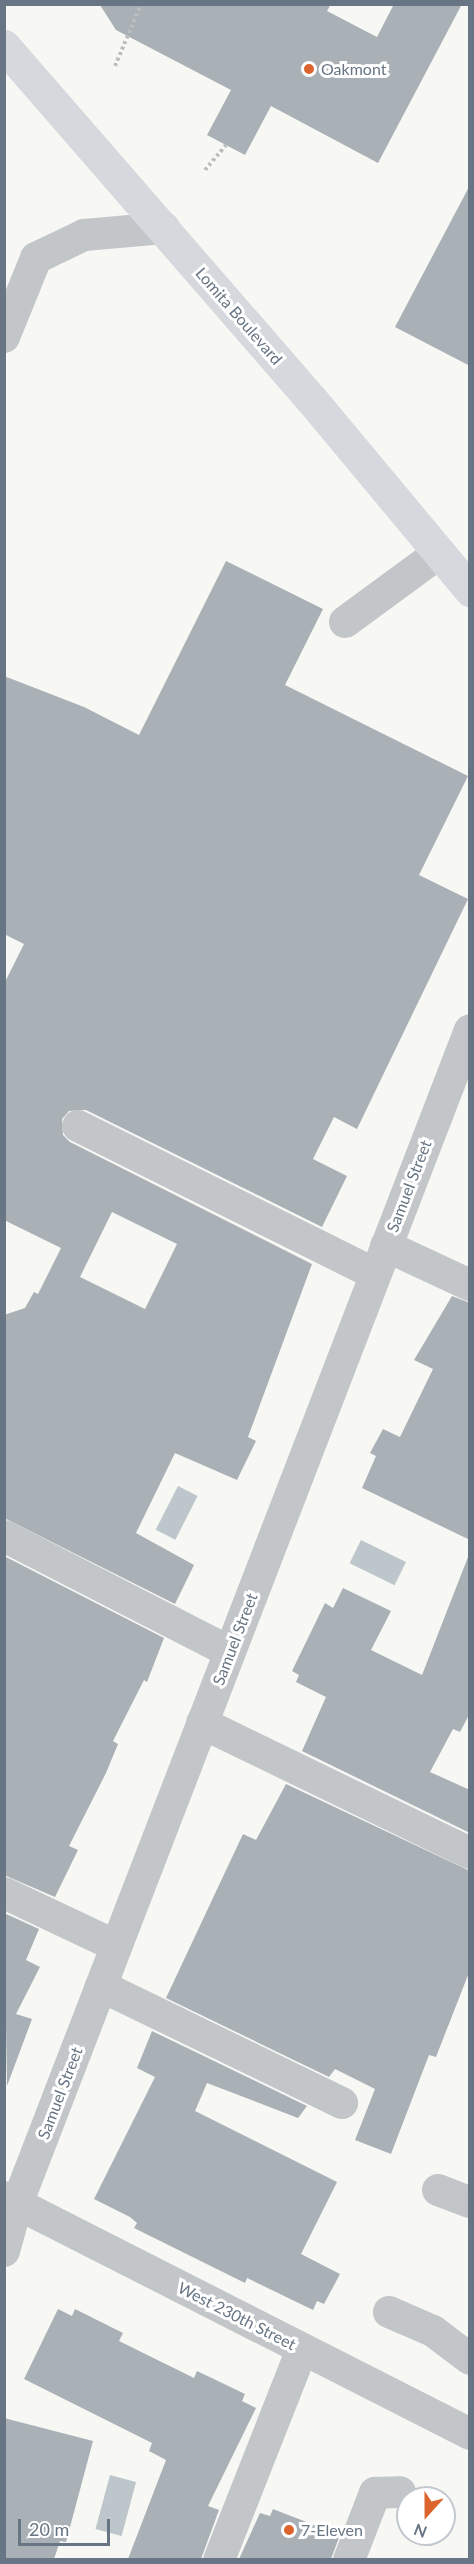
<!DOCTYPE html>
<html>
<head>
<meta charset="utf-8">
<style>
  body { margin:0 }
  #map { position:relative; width:474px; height:2564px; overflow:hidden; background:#f7f7f4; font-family:Lato,sans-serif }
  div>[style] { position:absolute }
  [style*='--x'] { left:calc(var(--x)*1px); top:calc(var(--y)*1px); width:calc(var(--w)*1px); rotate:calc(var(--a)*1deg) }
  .water>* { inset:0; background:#bcc6cb; transform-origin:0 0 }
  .building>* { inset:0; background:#a9b1b6 }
  .path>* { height:4px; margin-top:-2px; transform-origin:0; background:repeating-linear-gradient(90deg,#bcbec0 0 3px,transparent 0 6px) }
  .minor>* { height:32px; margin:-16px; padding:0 16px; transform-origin:16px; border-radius:16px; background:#c2c6c9 }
  .major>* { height:33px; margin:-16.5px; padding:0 16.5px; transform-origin:16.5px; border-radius:16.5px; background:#d5d8dc }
  .dots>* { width:16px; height:16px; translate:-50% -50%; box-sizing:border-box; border:3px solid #fff; border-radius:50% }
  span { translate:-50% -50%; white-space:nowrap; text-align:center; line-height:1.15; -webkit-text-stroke:6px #fff; paint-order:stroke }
  .poi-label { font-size:16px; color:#677584 }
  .left { translate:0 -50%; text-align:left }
  .street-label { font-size:16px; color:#677584 }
  .frame { position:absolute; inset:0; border:6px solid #677584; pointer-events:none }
  .north { position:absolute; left:396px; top:2486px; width:60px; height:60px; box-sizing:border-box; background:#fff; border:2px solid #c2c8ce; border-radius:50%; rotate:201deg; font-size:16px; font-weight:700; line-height:24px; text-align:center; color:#677584 }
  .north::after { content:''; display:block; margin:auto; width:21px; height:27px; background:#de642d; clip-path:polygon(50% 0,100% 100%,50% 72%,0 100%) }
  .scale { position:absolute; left:18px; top:2519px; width:92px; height:27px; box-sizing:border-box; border:3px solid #677584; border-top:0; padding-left:8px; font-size:18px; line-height:21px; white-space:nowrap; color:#677584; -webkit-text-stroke:4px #fff; paint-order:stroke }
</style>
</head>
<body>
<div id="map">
  <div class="water">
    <div style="left:178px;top:1486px;width:22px;height:49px;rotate:27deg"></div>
    <div style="left:361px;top:1540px;width:50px;height:26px;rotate:26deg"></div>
    <div style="left:110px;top:2475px;width:27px;height:56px;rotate:15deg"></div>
  </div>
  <div class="building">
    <div style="clip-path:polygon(331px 4px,327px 11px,377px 37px,394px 4px,462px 4px,378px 163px,271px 106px,245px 155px,207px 135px,231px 90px,116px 30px,100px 5px)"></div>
    <div style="clip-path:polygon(470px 185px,470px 366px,395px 327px)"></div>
    <div style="clip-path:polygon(evenodd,226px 561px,323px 609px,285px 685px,468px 776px,419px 875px,468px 899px,357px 1129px,334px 1117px,313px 1159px,347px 1176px,322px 1227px,86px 1110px,69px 1111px,62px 1119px,63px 1135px,70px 1142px,312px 1264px,248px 1437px,256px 1441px,237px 1480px,175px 1453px,136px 1533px,194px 1565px,175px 1604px,4px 1518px,4px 1315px,25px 1308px,34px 1292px,38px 1294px,61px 1248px,4px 1220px,4px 984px,24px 944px,4px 934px,4px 676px,84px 707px,139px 735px,226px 561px,112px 1212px,177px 1244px,145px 1309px,80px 1277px,112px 1212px)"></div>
    <div style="clip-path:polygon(452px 1296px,470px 1303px,470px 1540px,362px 1488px,376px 1456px,370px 1453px,383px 1429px,400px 1437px,433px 1369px,414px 1360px)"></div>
    <div style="clip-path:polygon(4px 1556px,164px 1638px,147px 1682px,144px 1680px,113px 1741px,118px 1744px,106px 1773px,69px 1846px,78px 1850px,55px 1897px,4px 1875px)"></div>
    <div style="clip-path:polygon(468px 1557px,470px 1713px,460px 1732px,453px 1729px,430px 1772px,470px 1790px,470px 1833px,302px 1751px,326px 1697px,296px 1682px,299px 1675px,292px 1671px,325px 1603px,333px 1608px,343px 1588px,391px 1611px,371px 1650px,422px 1675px)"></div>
    <div style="clip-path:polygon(286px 1784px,470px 1871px,470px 1970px,436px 2057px,429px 2055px,391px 2154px,355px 2140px,375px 2089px,335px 2069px,329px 2077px,166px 1998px,243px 1834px,256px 1840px)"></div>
    <div style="clip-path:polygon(4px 1913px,39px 1929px,26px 1960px,40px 1967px,16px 2014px,32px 2019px,7px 2086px)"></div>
    <div style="clip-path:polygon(152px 2031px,307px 2106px,298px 2118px,207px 2083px,195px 2111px,337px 2182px,301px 2254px,340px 2274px,324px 2304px,317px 2301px,313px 2310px,247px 2278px,245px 2283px,134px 2228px,137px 2223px,130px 2217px,94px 2199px,155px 2077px,137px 2068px)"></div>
    <div style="clip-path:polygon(58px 2309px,72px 2316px,75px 2309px,123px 2333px,119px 2341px,194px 2378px,197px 2371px,245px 2394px,242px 2401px,256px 2408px,208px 2506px,219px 2510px,201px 2559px,128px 2559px,166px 2460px,149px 2451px,152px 2443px,24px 2379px)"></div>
    <div style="clip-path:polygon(4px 2418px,93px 2441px,66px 2542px,60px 2541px,54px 2559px,4px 2559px)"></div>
    <div style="clip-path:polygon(273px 2509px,340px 2535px,331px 2559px,239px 2559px,260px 2513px,270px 2516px)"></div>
  </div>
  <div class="path">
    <div style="--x:115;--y:66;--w:67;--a:-67.2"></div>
    <div style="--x:205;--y:170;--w:33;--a:-50"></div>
  </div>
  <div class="minor">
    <div style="--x:4;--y:337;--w:85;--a:-67.9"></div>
    <div style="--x:36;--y:258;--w:53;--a:-25.6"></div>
    <div style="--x:84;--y:235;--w:80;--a:-5"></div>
    <div style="--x:345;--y:622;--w:117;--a:-36.3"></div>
    <div style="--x:78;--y:1126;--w:332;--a:26.5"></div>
    <div style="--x:386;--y:1246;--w:93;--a:24.9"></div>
    <div style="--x:4;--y:1536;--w:254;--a:27.2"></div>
    <div style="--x:202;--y:1723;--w:298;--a:25.9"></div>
    <div style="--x:4;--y:1893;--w:124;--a:25.3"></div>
    <div style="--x:101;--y:1986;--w:268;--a:25.9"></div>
    <div style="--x:438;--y:2190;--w:34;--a:21"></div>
    <div style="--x:4;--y:2197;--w:523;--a:26.96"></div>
    <div style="--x:4;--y:2251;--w:49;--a:-74.5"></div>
    <div style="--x:17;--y:2204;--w:1258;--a:-68.9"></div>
    <div style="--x:389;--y:2312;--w:48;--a:23.4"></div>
    <div style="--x:433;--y:2331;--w:46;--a:37.1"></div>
    <div style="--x:219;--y:2560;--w:227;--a:-68.5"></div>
    <div style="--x:349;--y:2560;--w:72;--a:-68.8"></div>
    <div style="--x:375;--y:2493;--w:25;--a:-2"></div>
  </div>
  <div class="major">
    <div style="--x:4;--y:46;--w:468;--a:49"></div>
    <div style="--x:311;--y:399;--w:249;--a:50.2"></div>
  </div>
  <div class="dots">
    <div style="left:309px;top:69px;background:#de642d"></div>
    <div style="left:289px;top:2530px;background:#de642d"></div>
  </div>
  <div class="poi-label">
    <span class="left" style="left:321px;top:69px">Oakmont</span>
    <span class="left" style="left:301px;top:2530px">7-Eleven</span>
  </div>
  <div class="street-label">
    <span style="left:239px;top:316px;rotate:49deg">Lomita Boulevard</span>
    <span style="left:409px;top:1186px;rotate:-69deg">Samuel Street</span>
    <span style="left:235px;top:1639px;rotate:-69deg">Samuel Street</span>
    <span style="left:60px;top:2093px;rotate:-69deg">Samuel Street</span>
    <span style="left:237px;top:2316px;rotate:27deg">West 230th Street</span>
  </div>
  <div class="frame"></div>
  <div class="north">N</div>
  <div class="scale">20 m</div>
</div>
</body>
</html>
